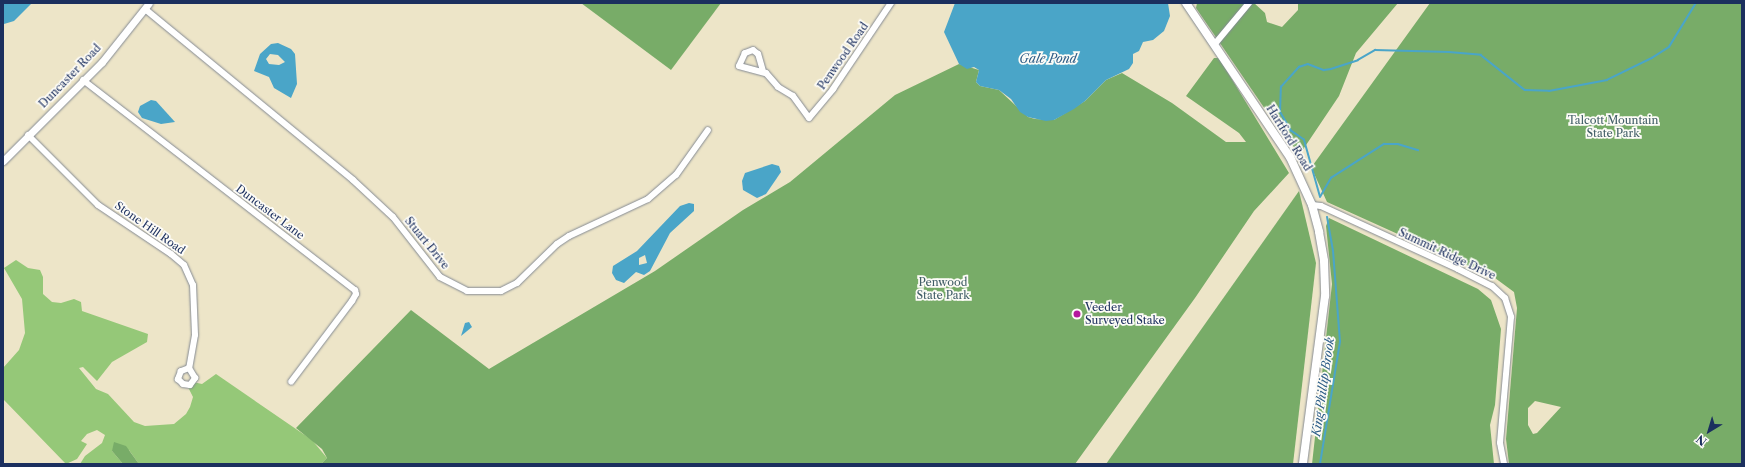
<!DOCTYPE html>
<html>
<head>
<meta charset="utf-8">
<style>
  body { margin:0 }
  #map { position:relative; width:1745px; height:467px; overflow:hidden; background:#ede5c8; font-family:"Libre Caslon Text",serif }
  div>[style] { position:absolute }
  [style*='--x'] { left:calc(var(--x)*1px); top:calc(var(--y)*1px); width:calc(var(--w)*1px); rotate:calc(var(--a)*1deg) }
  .green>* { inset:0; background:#95c878 }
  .forest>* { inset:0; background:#78ac68 }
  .water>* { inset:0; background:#4aa5c8 }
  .stream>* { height:1.5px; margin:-0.75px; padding:0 0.75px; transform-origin:0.75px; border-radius:0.75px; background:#4aa5c8 }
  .roads { filter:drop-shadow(0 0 1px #848a93) drop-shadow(0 0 1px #848a93) }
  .minor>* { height:6px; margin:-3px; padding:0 3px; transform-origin:3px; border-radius:3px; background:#fff }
  .tertiary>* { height:7px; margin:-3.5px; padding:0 3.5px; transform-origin:3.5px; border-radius:3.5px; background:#fff }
  .secondary>* { height:8px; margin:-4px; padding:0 4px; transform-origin:4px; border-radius:4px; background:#fff }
  .dots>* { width:11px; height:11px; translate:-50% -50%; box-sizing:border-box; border:2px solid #fdfcf7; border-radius:50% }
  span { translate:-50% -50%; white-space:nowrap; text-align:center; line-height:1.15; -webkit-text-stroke:3.5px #fdfcf7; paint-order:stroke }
  .street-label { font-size:11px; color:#1b2f5e }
  .park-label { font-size:11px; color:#405d66 }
  .poi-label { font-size:11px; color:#1b2f5e }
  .left { translate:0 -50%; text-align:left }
  .water-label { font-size:12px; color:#2e5e88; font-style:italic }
  .frame { position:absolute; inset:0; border:4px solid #1b2f5e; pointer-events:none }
  .north { position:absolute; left:1689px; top:411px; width:40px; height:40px; -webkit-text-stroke:3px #fdfcf7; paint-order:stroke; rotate:218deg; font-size:11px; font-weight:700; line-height:16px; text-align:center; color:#1b2f5e }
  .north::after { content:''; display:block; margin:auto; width:14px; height:18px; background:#1b2f5e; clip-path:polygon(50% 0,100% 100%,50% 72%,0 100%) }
</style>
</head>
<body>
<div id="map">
  <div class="green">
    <div style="clip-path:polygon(16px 260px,28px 268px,40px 270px,43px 277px,43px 294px,52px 302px,61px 303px,74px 299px,81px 302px,82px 311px,148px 334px,147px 342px,112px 362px,97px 381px,83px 367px,79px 368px,96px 389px,108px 394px,134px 422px,145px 426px,174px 424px,186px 414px,190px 407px,193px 397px,187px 385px,193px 382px,202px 384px,216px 374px,312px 440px,327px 458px,321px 464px,139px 464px,129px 450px,112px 451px,123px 464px,80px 464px,85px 456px,102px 443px,105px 435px,97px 430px,87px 434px,81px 441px,87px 444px,77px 459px,66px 464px,3px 399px,3px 368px,19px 350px,25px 333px,22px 299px,4px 268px)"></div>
  </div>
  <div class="forest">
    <div style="clip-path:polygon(581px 3px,721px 3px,671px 70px)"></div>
    <div style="clip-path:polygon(1197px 3px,1254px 3px,1265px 13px,1267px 22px,1282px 27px,1298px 10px,1298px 3px,1398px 3px,1356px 53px,1339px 96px,1300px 154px,1280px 131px,1196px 8px)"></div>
    <div style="clip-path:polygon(evenodd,1430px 3px,1742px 3px,1742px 464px,1509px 464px,1506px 439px,1517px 308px,1514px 292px,1495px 278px,1327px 202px,1312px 169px,1313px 165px,1430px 3px,1535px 401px,1561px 407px,1537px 433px,1533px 434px,1528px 425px,1528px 408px,1535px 401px)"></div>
    <div style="clip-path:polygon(1214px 58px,1219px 58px,1289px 173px,1254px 211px,1195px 298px,1075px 464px,321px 464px,327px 458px,322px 449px,296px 428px,411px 310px,489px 369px,655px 271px,743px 210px,790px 182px,895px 95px,959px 64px,979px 70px,976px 82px,980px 86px,999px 90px,1028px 117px,1035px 119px,1054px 120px,1085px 101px,1106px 80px,1122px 73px,1172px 103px,1226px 142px,1246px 142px,1239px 133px,1186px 96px)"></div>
    <div style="clip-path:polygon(1299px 191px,1316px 263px,1293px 464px,1106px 464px)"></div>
    <div style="clip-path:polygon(1329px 218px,1478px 289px,1491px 300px,1501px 329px,1495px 405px,1490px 425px,1494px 464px,1312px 464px,1332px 284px,1326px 226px)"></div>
    <div style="clip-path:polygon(114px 442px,126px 446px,139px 464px,123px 464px,112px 451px)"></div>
  </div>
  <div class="water">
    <div style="clip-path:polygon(3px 3px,32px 3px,14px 21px,4px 24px)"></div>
    <div style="clip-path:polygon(955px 3px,1168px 3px,1170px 16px,1164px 31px,1153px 40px,1143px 42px,1139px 51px,1133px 54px,1133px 63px,1129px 69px,1106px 80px,1085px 101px,1074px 109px,1054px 120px,1046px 121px,1028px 117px,1020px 112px,1011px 99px,999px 90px,980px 86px,976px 82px,979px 70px,974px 67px,967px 69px,959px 64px,944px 32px)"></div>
    <div style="clip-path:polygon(evenodd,278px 43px,291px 49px,295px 54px,297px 84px,291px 98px,274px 88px,269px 77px,254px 71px,260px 54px,271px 44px,278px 43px,270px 54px,278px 55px,285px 62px,279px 65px,269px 64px,266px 59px,270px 54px)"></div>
    <div style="clip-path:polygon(151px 100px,156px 101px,175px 122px,161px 124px,142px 118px,138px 112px,140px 106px)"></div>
    <div style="clip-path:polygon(772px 164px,779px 166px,781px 172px,766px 194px,757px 198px,743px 190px,742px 181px,745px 173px)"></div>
    <div style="clip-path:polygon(evenodd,689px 203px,694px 204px,694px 211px,670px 233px,650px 271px,644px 275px,636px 272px,624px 283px,616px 280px,612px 273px,613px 266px,637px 251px,680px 206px,689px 203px,645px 255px,647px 263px,639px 265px,639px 258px,645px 255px)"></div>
    <div style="clip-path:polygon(469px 322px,472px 327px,461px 336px,465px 323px)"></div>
  </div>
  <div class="stream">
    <div style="--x:1320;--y:197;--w:59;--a:-105.7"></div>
    <div style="--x:1304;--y:140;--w:16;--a:-145"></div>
    <div style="--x:1291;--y:131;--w:22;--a:-120"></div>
    <div style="--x:1280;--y:112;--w:25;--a:-88"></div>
    <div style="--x:1281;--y:87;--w:27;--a:-48"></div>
    <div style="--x:1299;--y:67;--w:9;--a:-18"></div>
    <div style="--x:1308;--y:64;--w:17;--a:21"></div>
    <div style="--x:1324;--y:70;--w:7;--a:-8"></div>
    <div style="--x:1331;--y:69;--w:28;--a:-18"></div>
    <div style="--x:1358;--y:60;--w:20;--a:-30"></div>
    <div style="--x:1375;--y:50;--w:74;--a:1.5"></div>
    <div style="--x:1449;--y:52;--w:32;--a:5"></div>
    <div style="--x:1481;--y:55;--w:56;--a:38.5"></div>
    <div style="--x:1525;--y:90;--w:24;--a:2"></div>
    <div style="--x:1549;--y:91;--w:59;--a:-10.7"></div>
    <div style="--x:1607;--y:80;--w:50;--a:-26.1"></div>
    <div style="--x:1652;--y:58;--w:20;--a:-33"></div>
    <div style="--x:1669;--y:47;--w:52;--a:-58.5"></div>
    <div style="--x:1320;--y:197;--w:22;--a:-60"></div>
    <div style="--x:1331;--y:178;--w:63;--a:-32.7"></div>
    <div style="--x:1384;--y:144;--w:14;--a:0"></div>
    <div style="--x:1398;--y:144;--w:21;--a:17"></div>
    <div style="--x:1320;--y:464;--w:124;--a:-80.7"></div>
    <div style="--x:1340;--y:342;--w:91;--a:-94.4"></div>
    <div style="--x:1333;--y:251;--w:34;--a:-100"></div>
  </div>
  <div class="roads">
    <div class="minor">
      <div style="--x:145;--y:9;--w:269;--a:39.4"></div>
      <div style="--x:353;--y:180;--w:54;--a:42.8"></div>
      <div style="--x:393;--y:217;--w:76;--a:51.9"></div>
      <div style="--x:440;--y:277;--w:30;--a:27"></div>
      <div style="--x:467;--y:291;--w:34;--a:0"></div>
      <div style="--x:501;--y:291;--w:18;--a:-27"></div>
      <div style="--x:517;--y:283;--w:56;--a:-44.3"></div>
      <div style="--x:557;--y:244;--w:14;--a:-34"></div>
      <div style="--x:569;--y:236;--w:87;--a:-25.1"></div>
      <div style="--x:648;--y:199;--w:37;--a:-41"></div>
      <div style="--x:676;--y:175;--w:55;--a:-54.6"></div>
      <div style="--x:1214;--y:45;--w:55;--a:-50.2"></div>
      <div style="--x:763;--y:71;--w:18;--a:-106"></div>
      <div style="--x:758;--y:54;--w:6;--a:-141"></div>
      <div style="--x:753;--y:50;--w:9;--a:159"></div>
      <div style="--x:745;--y:53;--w:14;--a:115"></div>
      <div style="--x:739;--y:66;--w:28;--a:15"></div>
      <div style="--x:766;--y:73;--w:18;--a:49"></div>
      <div style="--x:778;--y:87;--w:17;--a:31"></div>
      <div style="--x:793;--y:96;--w:27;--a:54"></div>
      <div style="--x:809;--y:118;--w:38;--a:-50"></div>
      <div style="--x:833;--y:89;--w:104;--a:-56"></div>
      <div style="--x:83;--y:80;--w:344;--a:37.7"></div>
      <div style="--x:355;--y:290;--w:4;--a:76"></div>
      <div style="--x:356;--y:294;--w:8;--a:120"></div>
      <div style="--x:352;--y:301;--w:101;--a:127"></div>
      <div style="--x:28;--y:135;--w:99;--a:45"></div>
      <div style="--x:98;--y:205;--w:88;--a:33.9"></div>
      <div style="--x:171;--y:254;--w:17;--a:40"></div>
      <div style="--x:184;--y:265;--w:22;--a:66"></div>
      <div style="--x:193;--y:285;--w:50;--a:87.7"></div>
      <div style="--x:195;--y:335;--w:34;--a:100"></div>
      <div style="--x:189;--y:368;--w:9;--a:159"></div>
      <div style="--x:181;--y:371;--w:9;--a:111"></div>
      <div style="--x:178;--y:379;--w:7;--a:45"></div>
      <div style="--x:183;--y:384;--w:7;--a:8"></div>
      <div style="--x:190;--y:385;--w:9;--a:-54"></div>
      <div style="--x:195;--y:378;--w:12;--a:-121"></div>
      <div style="--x:1312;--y:205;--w:9;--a:6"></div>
      <div style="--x:1321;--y:206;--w:151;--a:24.7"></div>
      <div style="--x:1458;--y:269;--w:38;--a:27"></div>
      <div style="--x:1492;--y:286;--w:18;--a:43"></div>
      <div style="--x:1505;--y:298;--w:20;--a:72"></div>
      <div style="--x:1511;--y:317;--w:126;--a:95"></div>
      <div style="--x:1500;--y:443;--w:21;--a:79"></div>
    </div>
    <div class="tertiary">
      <div style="--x:3;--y:161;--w:140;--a:-45"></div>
      <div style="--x:102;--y:62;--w:75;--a:-51.5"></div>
    </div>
    <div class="secondary">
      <div style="--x:1186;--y:3;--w:186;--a:56"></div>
      <div style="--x:1290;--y:157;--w:53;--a:65.4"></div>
      <div style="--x:1312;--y:205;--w:28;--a:75"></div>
      <div style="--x:1319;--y:232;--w:29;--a:80"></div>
      <div style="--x:1324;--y:261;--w:35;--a:88"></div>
      <div style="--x:1325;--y:296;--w:169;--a:97.5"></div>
    </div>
  </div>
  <div class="dots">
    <div style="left:1077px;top:314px;background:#b5179e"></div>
  </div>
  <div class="street-label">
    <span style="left:843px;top:56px;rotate:-55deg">Penwood Road</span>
    <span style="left:70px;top:76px;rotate:-46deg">Duncaster Road</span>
    <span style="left:1289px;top:138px;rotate:58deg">Hartford Road</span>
    <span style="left:270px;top:212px;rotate:37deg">Duncaster Lane</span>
    <span style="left:150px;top:228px;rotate:35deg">Stone Hill Road</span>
    <span style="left:427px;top:243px;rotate:51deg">Stuart Drive</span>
    <span style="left:1447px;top:254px;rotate:25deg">Summit Ridge Drive</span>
  </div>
  <div class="park-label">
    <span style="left:1613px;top:127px">Talcott Mountain<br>State Park</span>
    <span style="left:943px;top:289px">Penwood<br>State Park</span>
  </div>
  <div class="poi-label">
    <span class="left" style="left:1085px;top:314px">Veeder<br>Surveyed Stake</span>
  </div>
  <div class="water-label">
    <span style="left:1048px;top:59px">Gale Pond</span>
    <span style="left:1323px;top:387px;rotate:-82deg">King Phillip Brook</span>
  </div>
  <div class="frame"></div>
  <div class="north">N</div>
</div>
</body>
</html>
